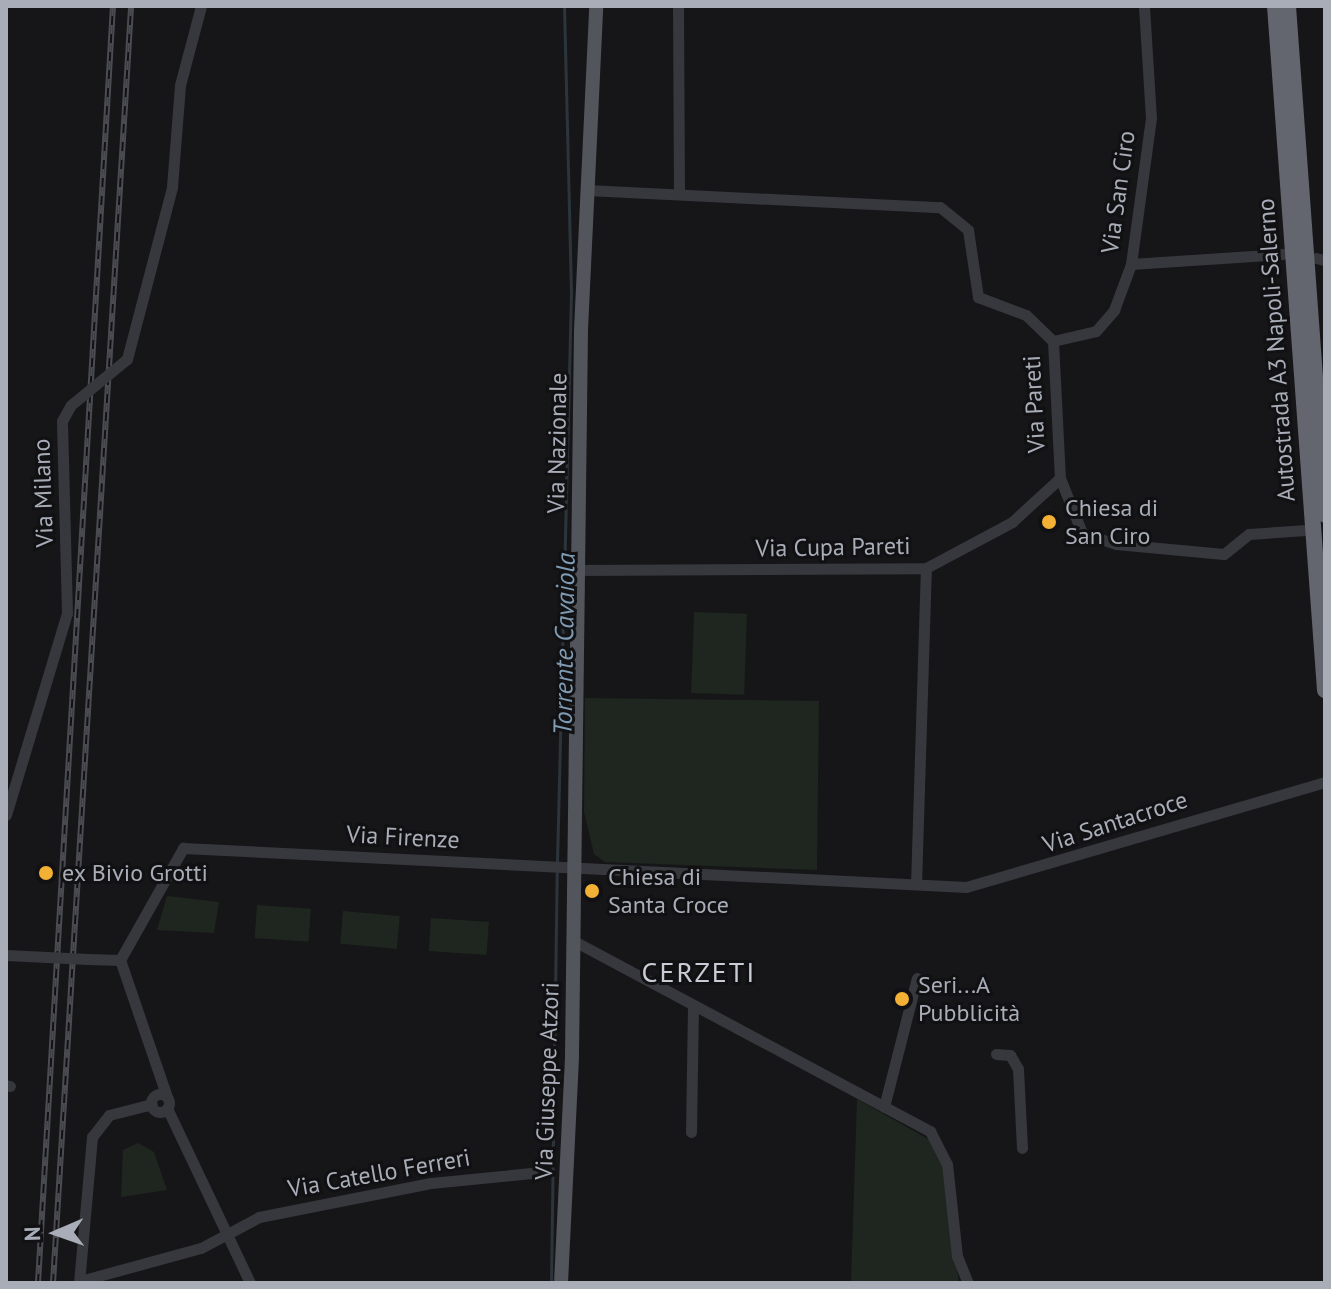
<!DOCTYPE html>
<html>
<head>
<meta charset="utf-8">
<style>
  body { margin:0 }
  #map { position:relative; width:1331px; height:1289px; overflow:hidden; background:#161618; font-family:"PT Sans",sans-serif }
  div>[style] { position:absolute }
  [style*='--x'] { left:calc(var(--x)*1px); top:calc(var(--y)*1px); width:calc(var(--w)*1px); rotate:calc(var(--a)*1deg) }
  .green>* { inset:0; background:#1e261f; transform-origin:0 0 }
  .stream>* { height:3px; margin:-1.5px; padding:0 1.5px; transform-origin:1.5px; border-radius:1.5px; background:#2c353c }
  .minor>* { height:11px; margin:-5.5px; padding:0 5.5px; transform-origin:5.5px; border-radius:5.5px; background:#37383d }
  .minor>.ring { margin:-5.5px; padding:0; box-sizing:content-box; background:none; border:11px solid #37383d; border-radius:50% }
  .major>* { height:14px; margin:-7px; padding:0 7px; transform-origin:7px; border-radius:7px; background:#53555c }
  .highway>* { height:16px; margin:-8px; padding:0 8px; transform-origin:8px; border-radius:8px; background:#63666e }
  .rail>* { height:6px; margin-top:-3px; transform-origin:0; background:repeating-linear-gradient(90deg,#111113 0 9px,#4a4c52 0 18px); box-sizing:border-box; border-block:2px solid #4a4c52 }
  .minor-bridge>* { height:11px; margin:-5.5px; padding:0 5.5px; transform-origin:5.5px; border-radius:5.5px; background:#37383d }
  .dots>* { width:22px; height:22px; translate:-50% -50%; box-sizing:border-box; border:4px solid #111113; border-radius:50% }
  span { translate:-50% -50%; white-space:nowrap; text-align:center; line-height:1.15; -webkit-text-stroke:6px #111113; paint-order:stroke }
  .street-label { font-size:24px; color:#a8adb8 }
  .poi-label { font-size:24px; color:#a8adb8 }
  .left { translate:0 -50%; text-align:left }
  .water-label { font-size:26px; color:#7f9bb3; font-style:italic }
  .quarter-label { font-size:28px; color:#c9ccd4; letter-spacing:2px }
  .frame { position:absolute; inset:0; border:8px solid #a8adb8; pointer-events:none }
  .north { position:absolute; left:16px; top:1193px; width:80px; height:80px; -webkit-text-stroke:6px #111113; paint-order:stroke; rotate:268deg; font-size:22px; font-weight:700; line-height:32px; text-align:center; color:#a8adb8 }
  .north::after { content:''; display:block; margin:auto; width:28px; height:36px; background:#a8adb8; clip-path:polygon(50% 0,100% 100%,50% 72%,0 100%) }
</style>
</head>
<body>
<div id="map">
  <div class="green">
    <div style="left:694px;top:612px;width:53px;height:81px;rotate:2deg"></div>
    <div style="clip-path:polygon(585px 698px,819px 701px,817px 870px,605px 862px,594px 854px,584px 812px)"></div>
    <div style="clip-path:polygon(167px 896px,219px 902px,214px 933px,157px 930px)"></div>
    <div style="left:257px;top:905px;width:54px;height:33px;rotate:4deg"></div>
    <div style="left:343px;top:911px;width:57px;height:33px;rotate:5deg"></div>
    <div style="left:431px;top:918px;width:58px;height:33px;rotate:4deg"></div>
    <div style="clip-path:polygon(857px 1099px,930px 1140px,944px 1168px,959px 1283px,851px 1283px)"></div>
    <div style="clip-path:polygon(138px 1143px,154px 1152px,167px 1190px,121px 1197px,123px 1150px)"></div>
  </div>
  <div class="stream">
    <div style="--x:557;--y:862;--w:570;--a:-88.59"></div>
    <div style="--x:571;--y:292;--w:286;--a:-91.4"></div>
    <div style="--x:551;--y:1283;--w:413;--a:-89.2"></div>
  </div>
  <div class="minor">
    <div style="--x:678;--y:6;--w:185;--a:89.7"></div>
    <div style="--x:587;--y:190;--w:353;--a:2.8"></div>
    <div style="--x:940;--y:207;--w:36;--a:39"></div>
    <div style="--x:968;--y:230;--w:68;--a:81.5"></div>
    <div style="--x:978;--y:297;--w:51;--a:20.6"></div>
    <div style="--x:1026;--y:315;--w:37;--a:44"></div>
    <div style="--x:1053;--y:341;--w:137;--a:87.1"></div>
    <div style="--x:1060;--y:478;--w:59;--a:68.2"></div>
    <div style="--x:1082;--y:533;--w:36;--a:18"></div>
    <div style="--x:1116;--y:544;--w:108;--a:5.3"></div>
    <div style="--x:1224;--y:554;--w:32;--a:-39"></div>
    <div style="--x:1249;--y:534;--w:57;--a:-4"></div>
    <div style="--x:1316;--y:258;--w:9;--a:13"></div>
    <div style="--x:1131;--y:264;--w:152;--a:-3.8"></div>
    <div style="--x:1053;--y:341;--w:44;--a:-13.1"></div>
    <div style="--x:1096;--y:331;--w:28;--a:-49"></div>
    <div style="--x:1114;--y:310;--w:49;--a:-69.7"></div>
    <div style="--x:1131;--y:264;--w:147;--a:-82.2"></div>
    <div style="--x:1151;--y:118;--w:112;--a:-93.6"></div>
    <div style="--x:127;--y:359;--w:178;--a:-75.3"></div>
    <div style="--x:172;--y:187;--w:102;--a:-85.5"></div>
    <div style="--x:180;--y:85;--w:82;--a:-75.1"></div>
    <div style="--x:576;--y:570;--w:350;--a:-0.3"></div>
    <div style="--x:926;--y:568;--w:98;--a:-28.1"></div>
    <div style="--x:1012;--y:522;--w:65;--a:-42.5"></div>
    <div style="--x:6;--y:815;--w:211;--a:-73.2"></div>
    <div style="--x:67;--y:613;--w:192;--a:-91.5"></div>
    <div style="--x:916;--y:884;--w:316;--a:-88.2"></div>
    <div style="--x:574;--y:941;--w:404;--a:28.1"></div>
    <div style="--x:930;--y:1131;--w:37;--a:63"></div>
    <div style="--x:947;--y:1164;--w:93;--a:83.8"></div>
    <div style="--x:957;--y:1256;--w:29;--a:68"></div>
    <div style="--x:6;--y:955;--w:41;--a:2.8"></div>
    <div style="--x:88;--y:959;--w:32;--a:2"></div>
    <div style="--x:996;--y:1054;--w:14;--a:4"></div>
    <div style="--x:1010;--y:1055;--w:16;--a:60"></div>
    <div style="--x:1018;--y:1069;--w:79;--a:87.1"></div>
    <div style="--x:6;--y:1085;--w:4;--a:14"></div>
    <div class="ring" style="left:151px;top:1094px;width:7px;height:7px"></div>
    <div style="--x:167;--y:1097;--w:145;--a:-108.9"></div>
    <div style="--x:120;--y:960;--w:129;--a:-60.6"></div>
    <div style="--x:183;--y:848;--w:784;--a:2.85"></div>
    <div style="--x:966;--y:887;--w:374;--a:-16.3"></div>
    <div style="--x:884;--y:1107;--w:133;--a:-75.7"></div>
    <div style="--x:167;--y:1108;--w:194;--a:64.6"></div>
    <div style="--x:691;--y:1132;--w:124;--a:-89.1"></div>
    <div style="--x:80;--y:1281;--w:125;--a:-15.3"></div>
    <div style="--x:201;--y:1248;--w:66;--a:-28.1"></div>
    <div style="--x:259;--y:1217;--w:175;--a:-11.2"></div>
    <div style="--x:431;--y:1183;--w:111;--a:-5.7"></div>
    <div style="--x:79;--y:1283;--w:147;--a:-84.9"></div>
    <div style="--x:92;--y:1137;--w:28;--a:-52"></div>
    <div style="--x:109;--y:1115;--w:44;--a:-14.3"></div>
  </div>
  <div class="major">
    <div style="--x:561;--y:1283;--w:227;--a:-87.2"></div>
    <div style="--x:572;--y:1056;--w:726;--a:-89.29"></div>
    <div style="--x:581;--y:330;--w:324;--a:-87.3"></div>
  </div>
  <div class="highway">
    <div style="--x:1275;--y:6;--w:686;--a:85.82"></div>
    <div style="--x:1288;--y:6;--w:510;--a:85.84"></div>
  </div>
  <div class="rail">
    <div style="--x:38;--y:1283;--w:1279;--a:-86.64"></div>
    <div style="--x:53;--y:1283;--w:1279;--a:-86.5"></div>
  </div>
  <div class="minor-bridge">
    <div style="--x:62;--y:421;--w:18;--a:-61"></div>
    <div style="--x:71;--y:405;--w:72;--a:-39.4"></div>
    <div style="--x:47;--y:957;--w:41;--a:2.8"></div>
  </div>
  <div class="dots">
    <div style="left:1049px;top:522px;background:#f2b134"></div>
    <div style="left:46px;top:873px;background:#f2b134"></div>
    <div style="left:592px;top:891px;background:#f2b134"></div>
    <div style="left:902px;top:999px;background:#f2b134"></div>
  </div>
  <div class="street-label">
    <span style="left:1118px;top:192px;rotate:-82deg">Via San Ciro</span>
    <span style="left:1276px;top:350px;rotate:-94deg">Autostrada A3 Napoli-Salerno</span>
    <span style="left:1034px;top:404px;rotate:-93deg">Via Pareti</span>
    <span style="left:557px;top:443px;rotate:-89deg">Via Nazionale</span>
    <span style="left:43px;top:493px;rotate:-92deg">Via Milano</span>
    <span style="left:833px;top:547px;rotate:-1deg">Via Cupa Pareti</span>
    <span style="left:1115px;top:822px;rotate:-18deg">Via Santacroce</span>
    <span style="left:403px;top:837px;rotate:3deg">Via Firenze</span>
    <span style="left:547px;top:1081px;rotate:-88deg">Via Giuseppe Atzori</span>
    <span style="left:379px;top:1173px;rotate:-10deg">Via Catello Ferreri</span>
  </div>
  <div class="poi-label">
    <span class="left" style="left:1065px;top:522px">Chiesa di<br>San Ciro</span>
    <span class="left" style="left:62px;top:873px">ex Bivio Grotti</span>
    <span class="left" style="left:608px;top:891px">Chiesa di<br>Santa Croce</span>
    <span class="left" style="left:918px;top:999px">Seri...A<br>Pubblicità</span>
  </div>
  <div class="water-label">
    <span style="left:564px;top:644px;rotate:-89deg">Torrente Cavaiola</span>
  </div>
  <div class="quarter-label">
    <span style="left:699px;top:972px">CERZETI</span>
  </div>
  <div class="frame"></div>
  <div class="north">N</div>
</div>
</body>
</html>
